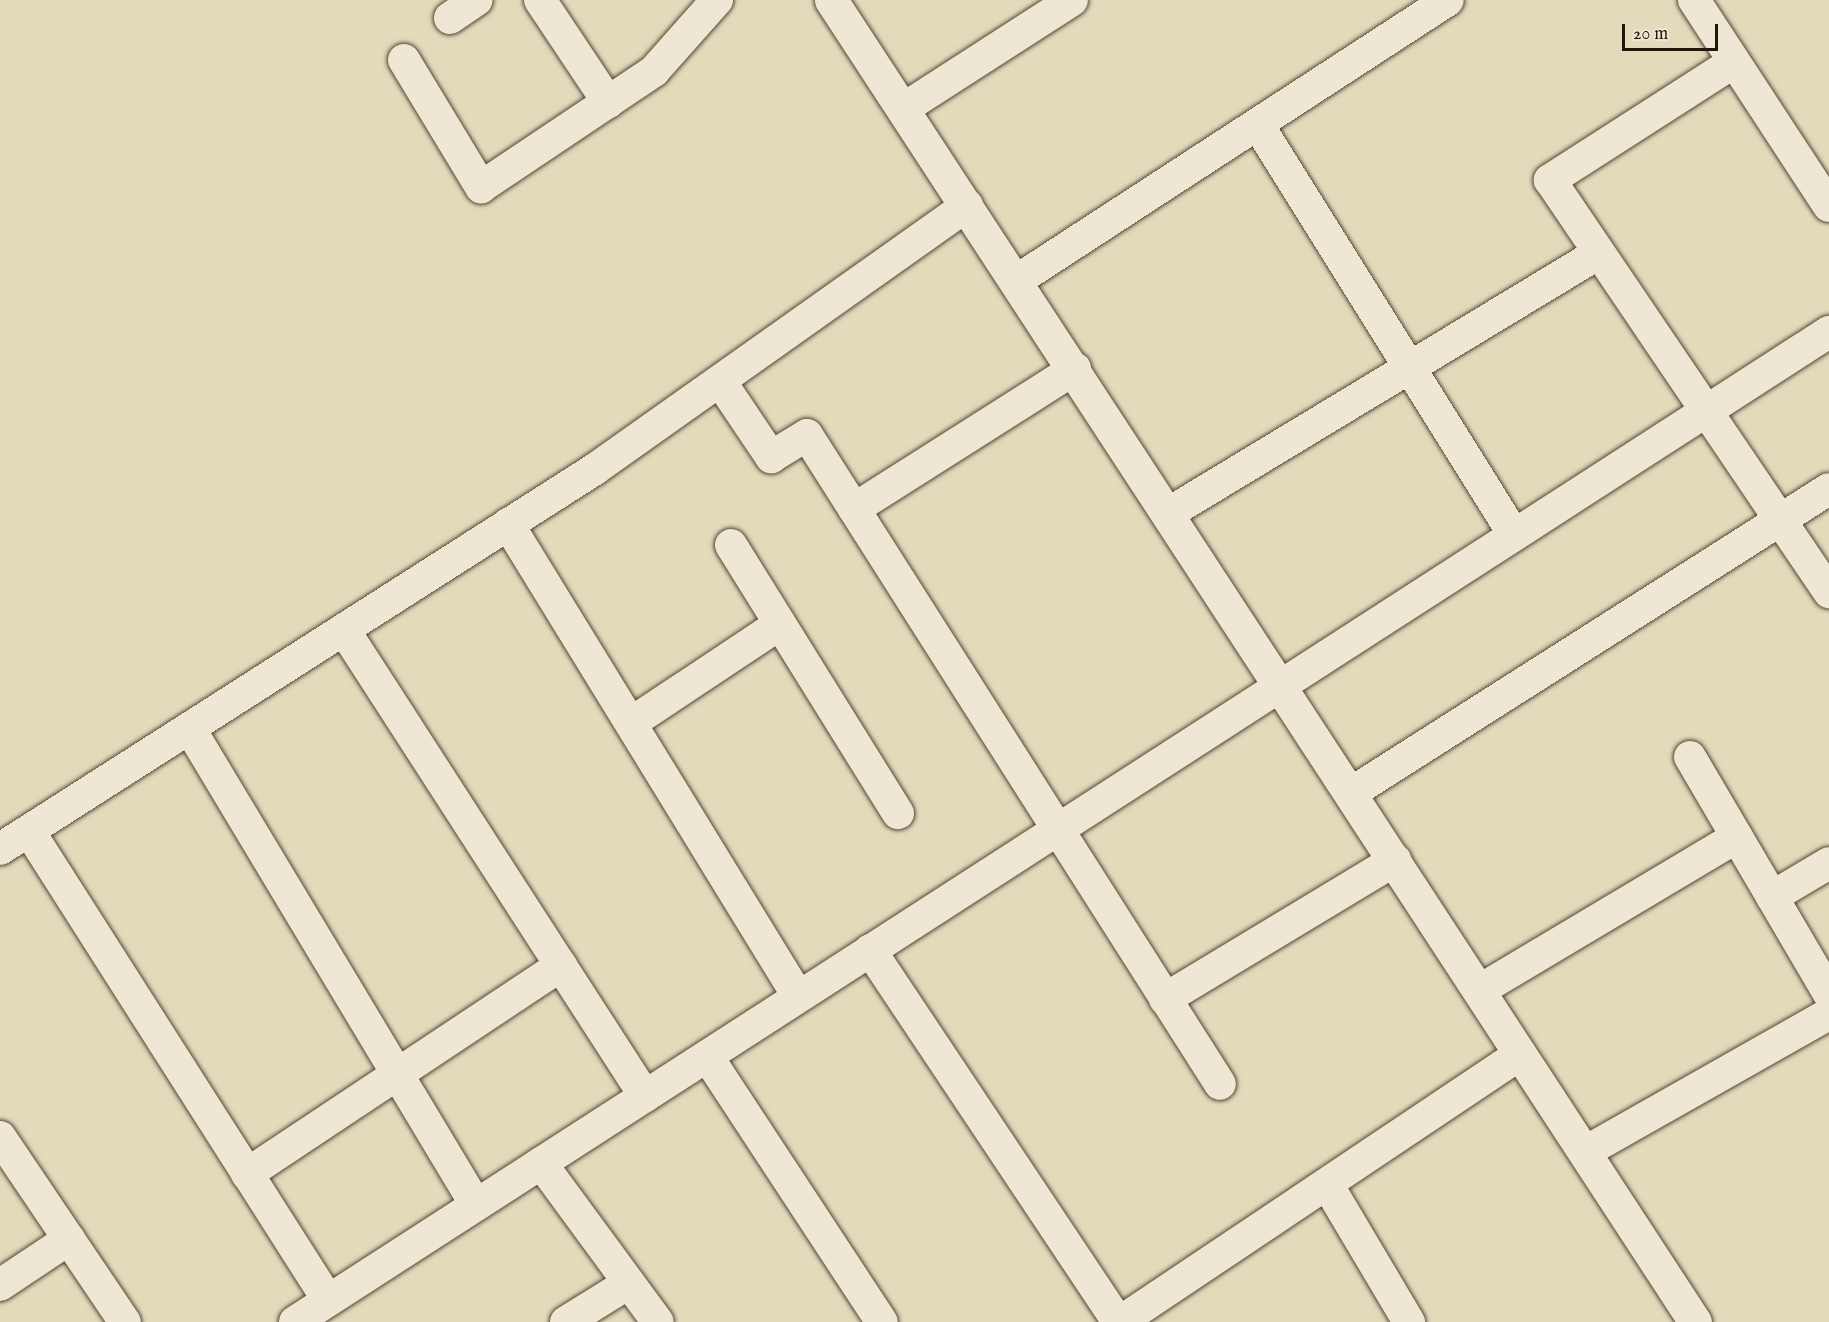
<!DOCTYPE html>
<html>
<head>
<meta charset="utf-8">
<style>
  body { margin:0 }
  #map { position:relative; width:1829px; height:1322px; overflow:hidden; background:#e3dabb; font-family:"IM FELL English",serif }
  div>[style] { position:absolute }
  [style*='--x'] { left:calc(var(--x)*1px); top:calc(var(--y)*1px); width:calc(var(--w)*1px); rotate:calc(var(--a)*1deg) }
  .roads { filter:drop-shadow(0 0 2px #544635) drop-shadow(0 0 2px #544635) }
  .minor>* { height:32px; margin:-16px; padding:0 16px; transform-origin:16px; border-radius:16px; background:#ede7d3 }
  .tertiary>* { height:33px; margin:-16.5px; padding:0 16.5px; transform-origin:16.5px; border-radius:16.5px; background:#ede7d3 }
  span { translate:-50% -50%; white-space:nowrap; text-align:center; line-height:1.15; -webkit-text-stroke:6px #ede7d3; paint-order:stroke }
  .scale { position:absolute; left:1622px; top:24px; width:96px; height:27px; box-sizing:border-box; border:3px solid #251508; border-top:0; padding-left:8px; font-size:18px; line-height:21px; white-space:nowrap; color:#251508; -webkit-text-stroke:4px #ede7d3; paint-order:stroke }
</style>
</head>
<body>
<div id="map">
  <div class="roads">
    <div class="minor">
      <div style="--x:540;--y:0;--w:123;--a:56.3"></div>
      <div style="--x:1694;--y:0;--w:246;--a:56.8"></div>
      <div style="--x:450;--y:18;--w:32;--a:-34"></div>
      <div style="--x:404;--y:60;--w:149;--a:58.8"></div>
      <div style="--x:481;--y:187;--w:208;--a:-33.8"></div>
      <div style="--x:654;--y:71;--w:95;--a:-48.4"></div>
      <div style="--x:1734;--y:62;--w:219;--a:147.3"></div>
      <div style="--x:1550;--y:180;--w:498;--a:55.9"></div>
      <div style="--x:903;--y:109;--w:201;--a:-32.8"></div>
      <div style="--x:1258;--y:125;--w:483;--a:58"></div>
      <div style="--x:1016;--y:281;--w:515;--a:-33.04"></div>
      <div style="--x:720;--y:381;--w:92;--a:56.1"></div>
      <div style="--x:771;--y:457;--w:42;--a:-31.4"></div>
      <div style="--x:807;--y:435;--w:769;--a:57.53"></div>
      <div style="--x:854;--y:509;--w:262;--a:-32.4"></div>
      <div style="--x:1169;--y:513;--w:502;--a:-31.16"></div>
      <div style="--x:508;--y:524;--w:554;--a:58.43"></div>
      <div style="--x:731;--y:545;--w:316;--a:58.1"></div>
      <div style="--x:344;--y:630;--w:555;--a:57.14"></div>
      <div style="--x:631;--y:723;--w:179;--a:-33.6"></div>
      <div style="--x:190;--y:729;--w:555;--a:59"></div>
      <div style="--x:1690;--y:757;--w:275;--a:59.6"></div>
      <div style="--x:1351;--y:793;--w:566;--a:-32.46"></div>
      <div style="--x:29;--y:831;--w:556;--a:57.48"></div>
      <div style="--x:0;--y:849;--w:706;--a:-32.56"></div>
      <div style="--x:595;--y:469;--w:456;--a:-35.3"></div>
      <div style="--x:1772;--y:897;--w:66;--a:-30.8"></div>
      <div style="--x:870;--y:950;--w:447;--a:56.3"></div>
      <div style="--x:1480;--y:990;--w:299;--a:-30.8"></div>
      <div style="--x:1165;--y:999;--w:269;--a:-31.1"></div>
      <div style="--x:707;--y:1056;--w:318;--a:56.7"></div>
      <div style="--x:0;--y:1137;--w:223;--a:56"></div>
      <div style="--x:1585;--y:1152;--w:280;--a:-29.5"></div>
      <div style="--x:541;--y:1163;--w:197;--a:53.7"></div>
      <div style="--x:247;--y:1174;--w:377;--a:-33.6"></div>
      <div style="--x:1327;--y:1184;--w:161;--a:59.3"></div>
      <div style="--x:0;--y:1285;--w:83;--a:-33.7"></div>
      <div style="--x:295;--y:1322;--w:1826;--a:-32.84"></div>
      <div style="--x:566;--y:1322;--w:74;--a:-31.8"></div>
      <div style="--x:1120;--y:1322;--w:482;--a:-33.8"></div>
    </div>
    <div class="tertiary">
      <div style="--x:831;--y:0;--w:1579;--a:56.83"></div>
    </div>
  </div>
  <div class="scale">20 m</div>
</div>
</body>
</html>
